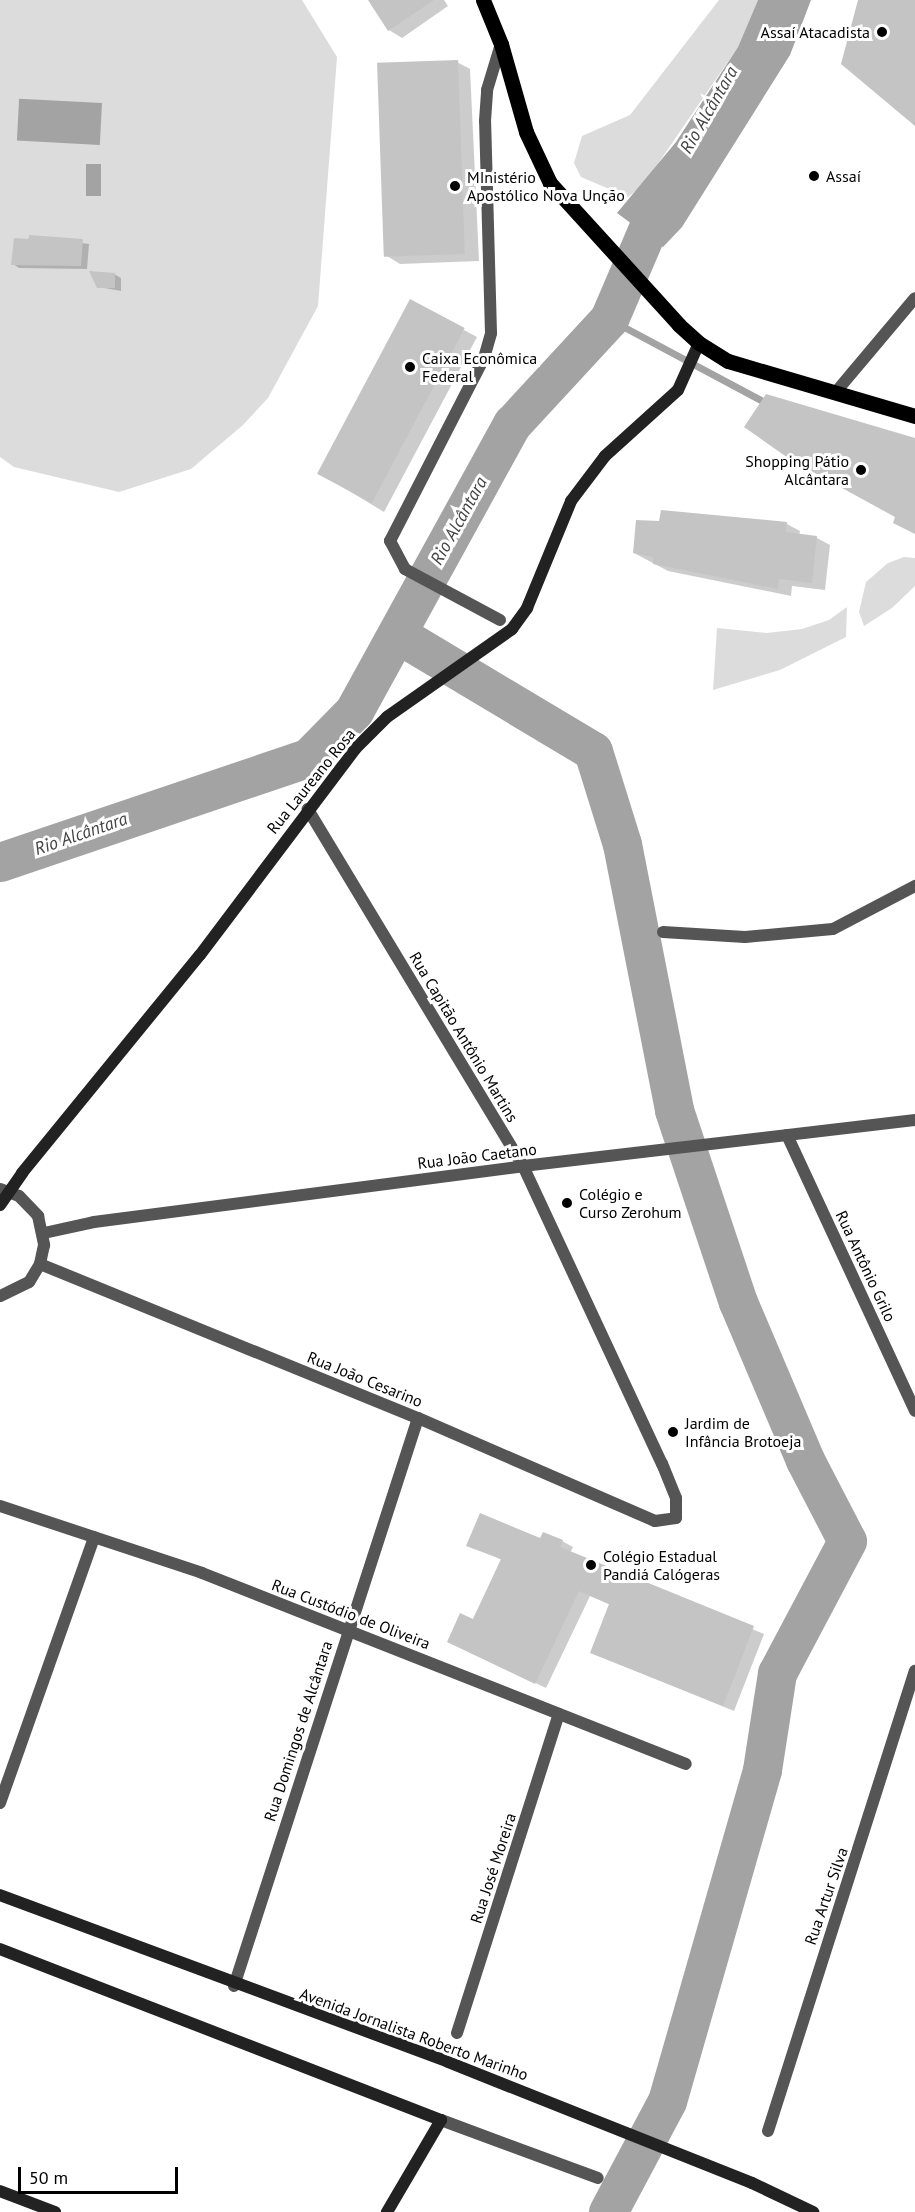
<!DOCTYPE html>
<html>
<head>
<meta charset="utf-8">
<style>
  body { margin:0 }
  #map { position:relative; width:915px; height:2212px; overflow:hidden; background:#fff; font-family:"PT Sans",sans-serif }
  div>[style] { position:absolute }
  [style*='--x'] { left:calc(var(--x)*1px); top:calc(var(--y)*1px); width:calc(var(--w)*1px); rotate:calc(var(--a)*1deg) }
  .green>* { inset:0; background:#dcdcdc }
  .water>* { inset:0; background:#a3a3a3; transform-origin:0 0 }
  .shadow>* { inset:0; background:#0003 }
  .stream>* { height:7px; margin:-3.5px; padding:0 3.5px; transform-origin:3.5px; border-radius:3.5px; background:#a3a3a3 }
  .river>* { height:39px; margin:-19.5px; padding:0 19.5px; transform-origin:19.5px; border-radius:19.5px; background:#a3a3a3 }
  .building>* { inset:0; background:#c4c4c4; transform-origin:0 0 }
  .minor>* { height:12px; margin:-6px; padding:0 6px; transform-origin:6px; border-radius:6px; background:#555 }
  .secondary>* { height:12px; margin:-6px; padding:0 6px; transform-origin:6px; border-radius:6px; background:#222 }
  .primary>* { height:15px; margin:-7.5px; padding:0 7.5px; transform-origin:7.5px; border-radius:7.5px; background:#000 }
  .dots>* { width:16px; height:16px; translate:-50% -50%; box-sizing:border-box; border:3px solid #fff; border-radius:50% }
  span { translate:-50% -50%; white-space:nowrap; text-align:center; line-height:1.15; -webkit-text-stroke:6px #fff; paint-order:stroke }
  .poi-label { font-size:16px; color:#000 }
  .right { translate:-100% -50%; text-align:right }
  .left { translate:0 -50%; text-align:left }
  .street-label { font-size:16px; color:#000 }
  .water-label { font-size:18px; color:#444; font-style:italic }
  .scale { position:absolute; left:18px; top:2167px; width:160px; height:27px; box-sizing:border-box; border:3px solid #000; border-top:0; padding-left:8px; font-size:18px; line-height:21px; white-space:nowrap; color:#000; -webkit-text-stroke:4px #fff; paint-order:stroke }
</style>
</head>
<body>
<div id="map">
  <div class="green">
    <div style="clip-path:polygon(0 0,302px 0,337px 57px,318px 306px,268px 398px,243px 425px,191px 469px,119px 492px,14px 467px,0 457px)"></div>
    <div style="clip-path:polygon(719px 0,758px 0,738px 47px,644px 184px,628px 197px,581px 177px,574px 163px,582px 136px,630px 115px)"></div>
    <div style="clip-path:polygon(904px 557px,915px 558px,915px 586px,892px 608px,864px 626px,859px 612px,866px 582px,888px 563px)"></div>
    <div style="clip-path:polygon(847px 607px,846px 637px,780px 670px,713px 690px,717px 628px,767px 633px,802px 629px,829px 620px)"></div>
  </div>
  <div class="water">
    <div style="clip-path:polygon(758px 0,811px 0,790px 55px,682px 227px,663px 247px,617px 213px,676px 142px,738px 47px)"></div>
    <div style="left:102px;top:103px;width:42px;height:83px;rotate:93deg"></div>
    <div style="left:86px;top:164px;width:15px;height:32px"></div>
  </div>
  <div class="shadow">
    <div style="clip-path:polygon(370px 0,444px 0,448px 6px,402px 38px,389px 30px)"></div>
    <div style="clip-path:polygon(457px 62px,470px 69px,479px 261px,400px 264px,387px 256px)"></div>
    <div style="clip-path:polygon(30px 236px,89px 244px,87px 269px,19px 268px,13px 264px)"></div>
    <div style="clip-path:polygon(114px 274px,121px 278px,121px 291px,99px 287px)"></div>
    <div style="clip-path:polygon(464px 330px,477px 337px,384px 512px,321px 474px)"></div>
    <div style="clip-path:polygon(787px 524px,800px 531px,799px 536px,817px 538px,830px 545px,825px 590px,792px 586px,791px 596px,668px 571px,634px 553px)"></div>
    <div style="clip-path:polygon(541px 1540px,562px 1541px,573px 1547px,570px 1553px,764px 1634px,734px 1711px,592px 1653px,611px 1605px,590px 1596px,546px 1688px,459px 1647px,502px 1560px,468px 1545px)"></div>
  </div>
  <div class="stream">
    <div style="--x:609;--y:319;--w:183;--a:28.1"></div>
  </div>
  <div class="river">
    <div style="--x:399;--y:635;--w:226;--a:30.9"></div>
    <div style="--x:593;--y:751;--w:97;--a:72.7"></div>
    <div style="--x:622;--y:844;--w:271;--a:78.9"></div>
    <div style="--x:674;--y:1110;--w:202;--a:71.6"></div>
    <div style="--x:738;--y:1302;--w:172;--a:67"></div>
    <div style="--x:805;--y:1460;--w:91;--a:62.6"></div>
    <div style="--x:847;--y:1541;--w:149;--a:117.9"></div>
    <div style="--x:777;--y:1673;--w:98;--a:98.8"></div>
    <div style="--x:762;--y:1770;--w:344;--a:106"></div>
    <div style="--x:667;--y:2101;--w:126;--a:118"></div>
    <div style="--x:0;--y:862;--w:325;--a:-18.7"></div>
    <div style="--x:308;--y:758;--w:66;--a:-45.6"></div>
    <div style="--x:354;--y:711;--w:328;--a:-61.2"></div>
    <div style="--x:512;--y:424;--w:143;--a:-47.3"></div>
    <div style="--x:609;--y:319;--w:147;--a:-66.8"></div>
  </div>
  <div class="building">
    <div style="clip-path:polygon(368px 0,434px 0,388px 31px)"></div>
    <div style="clip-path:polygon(858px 0,915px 0,915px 126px,841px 64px)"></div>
    <div style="left:458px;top:60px;width:194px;height:81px;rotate:88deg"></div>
    <div style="clip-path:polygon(29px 235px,83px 239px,81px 266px,11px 265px,14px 238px,29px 239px)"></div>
    <div style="clip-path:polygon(89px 271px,115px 273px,115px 288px,97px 288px)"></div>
    <div style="left:410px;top:299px;width:62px;height:198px;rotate:28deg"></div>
    <div style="clip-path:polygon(766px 394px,915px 438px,915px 534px,893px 523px,895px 517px,791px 460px,744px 427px)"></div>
    <div style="clip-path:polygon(661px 510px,787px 522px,786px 532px,817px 536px,812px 583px,779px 579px,778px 589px,653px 564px,653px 557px,633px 553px,636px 520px,659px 521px)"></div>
    <div style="clip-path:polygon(480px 1513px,540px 1538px,543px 1532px,563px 1540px,560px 1547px,754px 1626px,723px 1706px,590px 1653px,609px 1604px,579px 1591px,535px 1684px,447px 1642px,460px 1613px,473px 1619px,501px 1559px,466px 1546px)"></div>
  </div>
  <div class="minor">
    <div style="--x:835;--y:393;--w:124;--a:-49.9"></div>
    <div style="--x:500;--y:620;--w:108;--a:-151.8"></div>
    <div style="--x:405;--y:569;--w:32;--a:-118"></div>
    <div style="--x:390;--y:541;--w:206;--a:-62.8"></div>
    <div style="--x:484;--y:358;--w:26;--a:-74"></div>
    <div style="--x:491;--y:333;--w:212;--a:-91.6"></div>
    <div style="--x:485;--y:121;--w:31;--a:-86"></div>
    <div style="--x:487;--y:90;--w:48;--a:-73.1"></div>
    <div style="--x:663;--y:932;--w:82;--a:3.5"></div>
    <div style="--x:745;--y:937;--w:88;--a:-5.2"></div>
    <div style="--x:833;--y:929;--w:93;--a:-27.7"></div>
    <div style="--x:787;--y:1135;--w:304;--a:65.1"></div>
    <div style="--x:0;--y:1189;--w:20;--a:20"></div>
    <div style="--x:19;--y:1196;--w:28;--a:46"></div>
    <div style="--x:38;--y:1216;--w:30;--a:78"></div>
    <div style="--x:44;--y:1245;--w:19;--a:102"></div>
    <div style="--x:40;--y:1264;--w:21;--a:121"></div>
    <div style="--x:29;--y:1282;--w:32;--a:154"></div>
    <div style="--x:44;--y:1233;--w:51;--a:-12.4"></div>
    <div style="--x:94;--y:1222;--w:433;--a:-7.4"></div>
    <div style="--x:523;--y:1166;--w:395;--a:-6.7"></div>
    <div style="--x:40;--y:1264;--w:408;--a:22.2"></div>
    <div style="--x:418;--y:1418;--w:258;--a:23.5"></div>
    <div style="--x:655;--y:1521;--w:21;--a:-8"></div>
    <div style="--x:676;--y:1518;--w:20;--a:-90"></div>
    <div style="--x:676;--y:1498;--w:37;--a:-112"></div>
    <div style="--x:662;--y:1464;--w:329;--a:-115"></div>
    <div style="--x:523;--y:1166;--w:417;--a:-121.1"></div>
    <div style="--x:0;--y:1506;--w:213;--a:18.3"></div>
    <div style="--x:202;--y:1573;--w:520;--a:21.54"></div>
    <div style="--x:0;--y:1803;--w:282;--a:-70.5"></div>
    <div style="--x:234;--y:1986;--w:597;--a:-72.05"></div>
    <div style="--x:457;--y:2033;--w:335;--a:-72.3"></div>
    <div style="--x:441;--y:2120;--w:167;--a:20.3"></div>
    <div style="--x:768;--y:2131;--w:483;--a:-72.3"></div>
  </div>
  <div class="secondary">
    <div style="--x:0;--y:1205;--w:39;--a:-55"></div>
    <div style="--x:22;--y:1173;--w:281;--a:-50.8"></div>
    <div style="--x:200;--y:955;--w:258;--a:-53"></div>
    <div style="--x:355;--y:749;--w:45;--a:-45"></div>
    <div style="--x:387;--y:717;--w:153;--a:-35.1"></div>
    <div style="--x:512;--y:629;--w:26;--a:-54"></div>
    <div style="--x:527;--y:608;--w:116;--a:-67.6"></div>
    <div style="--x:571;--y:501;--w:56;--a:-52.9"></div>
    <div style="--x:605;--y:456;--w:98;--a:-42.1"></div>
    <div style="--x:678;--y:390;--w:51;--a:-65.9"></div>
    <div style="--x:0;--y:1895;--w:478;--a:20.4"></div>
    <div style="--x:448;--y:2062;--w:327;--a:21.7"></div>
    <div style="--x:752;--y:2183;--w:68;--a:25.4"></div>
    <div style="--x:0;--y:1949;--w:473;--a:21.2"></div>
    <div style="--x:441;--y:2120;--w:107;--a:120.4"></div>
    <div style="--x:0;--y:2191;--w:59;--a:20.9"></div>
  </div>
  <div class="primary">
    <div style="--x:483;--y:0;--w:48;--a:67.8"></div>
    <div style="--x:501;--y:44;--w:91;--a:74.1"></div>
    <div style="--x:526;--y:132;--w:56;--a:64.8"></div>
    <div style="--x:550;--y:183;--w:192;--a:47.7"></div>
    <div style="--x:679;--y:325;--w:27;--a:42"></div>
    <div style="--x:699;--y:343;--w:34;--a:32"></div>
    <div style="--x:728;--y:361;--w:195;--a:16.4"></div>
  </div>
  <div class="dots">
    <div style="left:882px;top:32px;background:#000"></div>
    <div style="left:814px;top:176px;background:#000"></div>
    <div style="left:455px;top:186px;background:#000"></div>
    <div style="left:410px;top:367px;background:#000"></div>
    <div style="left:861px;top:470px;background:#000"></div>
    <div style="left:567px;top:1203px;background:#000"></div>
    <div style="left:673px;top:1432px;background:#000"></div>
    <div style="left:591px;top:1565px;background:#000"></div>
  </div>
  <div class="poi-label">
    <span class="right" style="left:870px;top:32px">Assaí Atacadista</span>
    <span class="left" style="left:826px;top:176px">Assaí</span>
    <span class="left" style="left:467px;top:186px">MInistério<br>Apostólico Nova Unção</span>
    <span class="left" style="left:422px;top:367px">Caixa Econômica<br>Federal</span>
    <span class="right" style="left:849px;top:470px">Shopping Pátio<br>Alcântara</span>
    <span class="left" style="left:579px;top:1203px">Colégio e<br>Curso Zerohum</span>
    <span class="left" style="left:685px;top:1432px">Jardim de<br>Infância Brotoeja</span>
    <span class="left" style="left:603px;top:1565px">Colégio Estadual<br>Pandiá Calógeras</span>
  </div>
  <div class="street-label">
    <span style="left:311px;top:781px;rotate:-51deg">Rua Laureano Rosa</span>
    <span style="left:464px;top:1037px;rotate:59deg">Rua Capitão Antônio Martins</span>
    <span style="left:477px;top:1156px;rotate:-7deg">Rua João Caetano</span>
    <span style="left:866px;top:1266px;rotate:65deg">Rua Antônio Grilo</span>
    <span style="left:365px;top:1379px;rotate:22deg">Rua João Cesarino</span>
    <span style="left:351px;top:1614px;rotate:21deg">Rua Custódio de Oliveira</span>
    <span style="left:298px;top:1731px;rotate:-72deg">Rua Domingos de Alcântara</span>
    <span style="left:493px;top:1868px;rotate:-72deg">Rua José Moreira</span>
    <span style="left:826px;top:1896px;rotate:-71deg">Rua Artur Silva</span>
    <span style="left:414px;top:2034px;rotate:20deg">Avenida Jornalista Roberto Marinho</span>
  </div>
  <div class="water-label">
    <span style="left:709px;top:110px;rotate:-60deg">Rio Alcântara</span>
    <span style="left:459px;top:521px;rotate:-61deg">Rio Alcântara</span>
    <span style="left:81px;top:834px;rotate:-19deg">Rio Alcântara</span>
  </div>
  <div class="scale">50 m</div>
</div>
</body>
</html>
